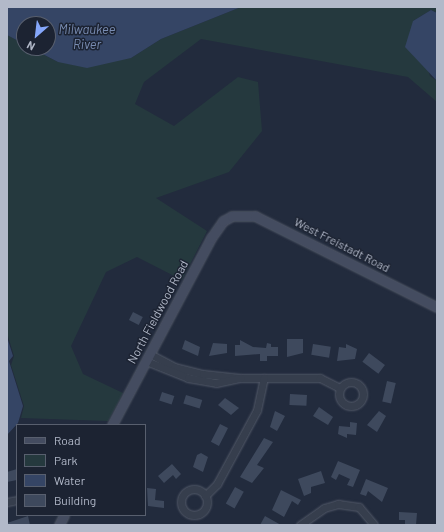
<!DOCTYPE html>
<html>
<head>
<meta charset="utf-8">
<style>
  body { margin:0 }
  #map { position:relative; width:444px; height:532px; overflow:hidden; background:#222b3d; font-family:Barlow,sans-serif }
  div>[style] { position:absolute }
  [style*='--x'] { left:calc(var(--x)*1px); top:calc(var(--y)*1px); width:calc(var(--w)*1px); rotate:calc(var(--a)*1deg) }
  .green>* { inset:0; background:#25393e }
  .water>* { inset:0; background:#354565 }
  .building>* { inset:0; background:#3e495d; transform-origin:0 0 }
  .roads { filter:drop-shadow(0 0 1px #525968) drop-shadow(0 0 1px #525968) }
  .street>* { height:7px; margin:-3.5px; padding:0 3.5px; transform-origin:3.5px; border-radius:3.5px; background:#363e4d }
  .street>.ring { margin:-3.5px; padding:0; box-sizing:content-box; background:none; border:7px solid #363e4d; border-radius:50% }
  .secondary>* { height:9px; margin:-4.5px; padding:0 4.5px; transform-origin:4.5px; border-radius:4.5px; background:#444c60 }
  span { translate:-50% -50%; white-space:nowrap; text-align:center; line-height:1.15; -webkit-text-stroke:3px #1c2332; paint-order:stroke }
  .street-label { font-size:12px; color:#b2b9c9 }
  .water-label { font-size:13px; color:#798cb2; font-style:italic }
  .frame { position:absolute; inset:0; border:8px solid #b2b9c9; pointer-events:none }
  .legend { position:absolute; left:16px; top:424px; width:130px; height:92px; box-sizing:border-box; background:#1c2332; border:1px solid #585f6e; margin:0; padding:5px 7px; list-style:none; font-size:12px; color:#b2b9c9 }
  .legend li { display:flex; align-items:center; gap:8px; height:20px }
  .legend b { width:20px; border:1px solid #585f6e }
  .north { position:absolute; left:16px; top:16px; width:40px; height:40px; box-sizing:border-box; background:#1c2332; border:1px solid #585f6e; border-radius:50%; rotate:208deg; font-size:11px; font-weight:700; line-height:16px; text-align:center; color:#b2b9c9 }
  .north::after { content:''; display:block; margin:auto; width:14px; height:18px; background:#85a7fb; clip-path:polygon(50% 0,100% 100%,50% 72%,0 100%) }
</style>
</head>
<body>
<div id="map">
  <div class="green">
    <div style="clip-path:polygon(241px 7px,437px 7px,437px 13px,431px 10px,413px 21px,430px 76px,437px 81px,437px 102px,408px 77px,201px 39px,144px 82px,135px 104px,174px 126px,238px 77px,258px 82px,262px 131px,229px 172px,156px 198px,207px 231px,182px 280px,137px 257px,106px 272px,71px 346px,83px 374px,123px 393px,108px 421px,21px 418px,24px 406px,11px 365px,14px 356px,7px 333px,7px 35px,24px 44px,24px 48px,31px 48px,58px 62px,131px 58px,161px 39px)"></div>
  </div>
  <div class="water">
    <div style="clip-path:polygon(7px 7px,241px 7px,161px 39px,131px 58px,87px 68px,58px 62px,31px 48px,48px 48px,48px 24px,24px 24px,24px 44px,7px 35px)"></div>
    <div style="clip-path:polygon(431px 10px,437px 13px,437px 81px,405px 47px,413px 21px)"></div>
    <div style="clip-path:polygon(7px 337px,13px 356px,9px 361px,23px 406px,18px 423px,7px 435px)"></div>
  </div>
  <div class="building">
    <div style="left:133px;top:312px;width:11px;height:9px;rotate:27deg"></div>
    <div style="clip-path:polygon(287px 339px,303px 339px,303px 353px,287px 357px)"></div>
    <div style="clip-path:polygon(185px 340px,200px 347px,198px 356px,182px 349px)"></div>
    <div style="clip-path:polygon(240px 340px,253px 347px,266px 348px,267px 343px,271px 344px,271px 347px,278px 347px,278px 356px,267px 356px,267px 361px,260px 361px,260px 354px,235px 356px,235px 345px,240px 345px)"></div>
    <div style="clip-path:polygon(213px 343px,227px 344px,227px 353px,209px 356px)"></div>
    <div style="left:313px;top:344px;width:18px;height:11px;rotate:9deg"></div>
    <div style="clip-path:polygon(346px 344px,357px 349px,355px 359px,337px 361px,339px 347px,346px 348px)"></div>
    <div style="left:369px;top:353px;width:20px;height:11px;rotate:37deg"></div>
    <div style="left:387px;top:381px;width:9px;height:21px;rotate:13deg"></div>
    <div style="left:162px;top:392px;width:13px;height:9px;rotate:18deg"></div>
    <div style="left:290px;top:394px;width:17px;height:11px;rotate:3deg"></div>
    <div style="left:186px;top:395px;width:17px;height:9px;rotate:17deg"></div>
    <div style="clip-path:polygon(225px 398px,239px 408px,231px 415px,218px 405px)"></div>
    <div style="clip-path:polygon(319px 407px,333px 417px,328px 425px,313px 416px)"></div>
    <div style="clip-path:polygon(275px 411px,285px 416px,277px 431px,270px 427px)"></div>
    <div style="clip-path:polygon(379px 411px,386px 416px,377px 432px,367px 425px)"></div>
    <div style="clip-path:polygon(350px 422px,357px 423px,356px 435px,347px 434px,347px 438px,338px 434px,339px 426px,350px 427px)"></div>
    <div style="left:220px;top:424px;width:9px;height:20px;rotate:27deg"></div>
    <div style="clip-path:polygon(264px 438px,273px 442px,257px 465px,264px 468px,252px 483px,240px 477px)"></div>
    <div style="clip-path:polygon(201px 453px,208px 457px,203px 472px,193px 467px,197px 455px)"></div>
    <div style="clip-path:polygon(338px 461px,360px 470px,353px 487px,347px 485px,350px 479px,339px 474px,336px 480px,331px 477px)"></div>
    <div style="clip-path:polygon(172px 464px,181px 474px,176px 479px,173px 475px,164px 483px,158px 476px)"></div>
    <div style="clip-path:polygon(17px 469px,17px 480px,7px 482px,7px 472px)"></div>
    <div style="clip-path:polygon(321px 471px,325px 483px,311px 487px,311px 493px,304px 496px,298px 479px)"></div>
    <div style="clip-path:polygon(366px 479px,388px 488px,382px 502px,368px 491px,366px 496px,360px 494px)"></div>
    <div style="left:235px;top:487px;width:10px;height:19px;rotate:29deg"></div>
    <div style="clip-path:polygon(147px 488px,156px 489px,155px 500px,164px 501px,164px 508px,148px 506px)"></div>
    <div style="clip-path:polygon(281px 490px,301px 500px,298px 505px,292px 501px,284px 517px,272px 510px)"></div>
    <div style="clip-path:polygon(399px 512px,417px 513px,416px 525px,405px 525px,405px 520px,399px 520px)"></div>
    <div style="clip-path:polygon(28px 516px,30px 525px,7px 525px,7px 523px)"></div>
    <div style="clip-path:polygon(265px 516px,281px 525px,260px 525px)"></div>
  </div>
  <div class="roads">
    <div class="street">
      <div style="--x:150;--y:354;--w:27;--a:28"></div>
      <div style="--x:174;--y:367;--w:30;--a:14"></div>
      <div style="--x:203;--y:374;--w:37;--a:6"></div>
      <div style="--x:240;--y:378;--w:80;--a:0"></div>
      <div style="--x:320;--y:378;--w:22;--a:27"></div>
      <div style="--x:146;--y:361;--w:45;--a:22"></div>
      <div style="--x:188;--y:378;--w:28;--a:10"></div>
      <div style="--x:216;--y:383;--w:25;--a:-12"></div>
      <div class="ring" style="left:339px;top:382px;width:17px;height:17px"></div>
      <div class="ring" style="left:181px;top:489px;width:19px;height:19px"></div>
      <div style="--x:205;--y:496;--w:17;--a:-45"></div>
      <div style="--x:217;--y:484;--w:84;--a:-61.6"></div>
      <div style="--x:257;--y:410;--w:33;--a:-78"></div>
      <div style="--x:7;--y:502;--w:10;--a:-11"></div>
      <div style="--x:300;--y:525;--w:29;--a:-35"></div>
      <div style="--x:324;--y:508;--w:15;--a:-16"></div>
      <div style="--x:338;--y:504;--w:21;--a:8"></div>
      <div style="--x:359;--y:507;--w:23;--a:50"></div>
    </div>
    <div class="secondary">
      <div style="--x:112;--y:425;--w:212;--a:-62.1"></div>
      <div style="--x:211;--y:238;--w:21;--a:-55"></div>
      <div style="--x:223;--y:221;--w:10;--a:-29"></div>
      <div style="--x:232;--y:216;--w:23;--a:0"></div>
      <div style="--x:255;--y:216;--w:203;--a:26.6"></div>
      <div style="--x:59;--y:525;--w:11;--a:-63"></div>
    </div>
  </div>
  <div class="street-label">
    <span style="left:342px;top:245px;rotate:27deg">West Freistadt Road</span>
    <span style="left:158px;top:312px;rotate:-62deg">North Fieldwood Road</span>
  </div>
  <div class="water-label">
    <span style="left:87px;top:37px">Milwaukee<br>River</span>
  </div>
  <div class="frame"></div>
  <ul class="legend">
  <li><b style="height:5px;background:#444c60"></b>Road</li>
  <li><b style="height:11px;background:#25393e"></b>Park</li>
  <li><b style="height:11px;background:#354565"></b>Water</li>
  <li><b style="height:11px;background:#3e495d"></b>Building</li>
  </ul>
  <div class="north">N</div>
</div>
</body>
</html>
